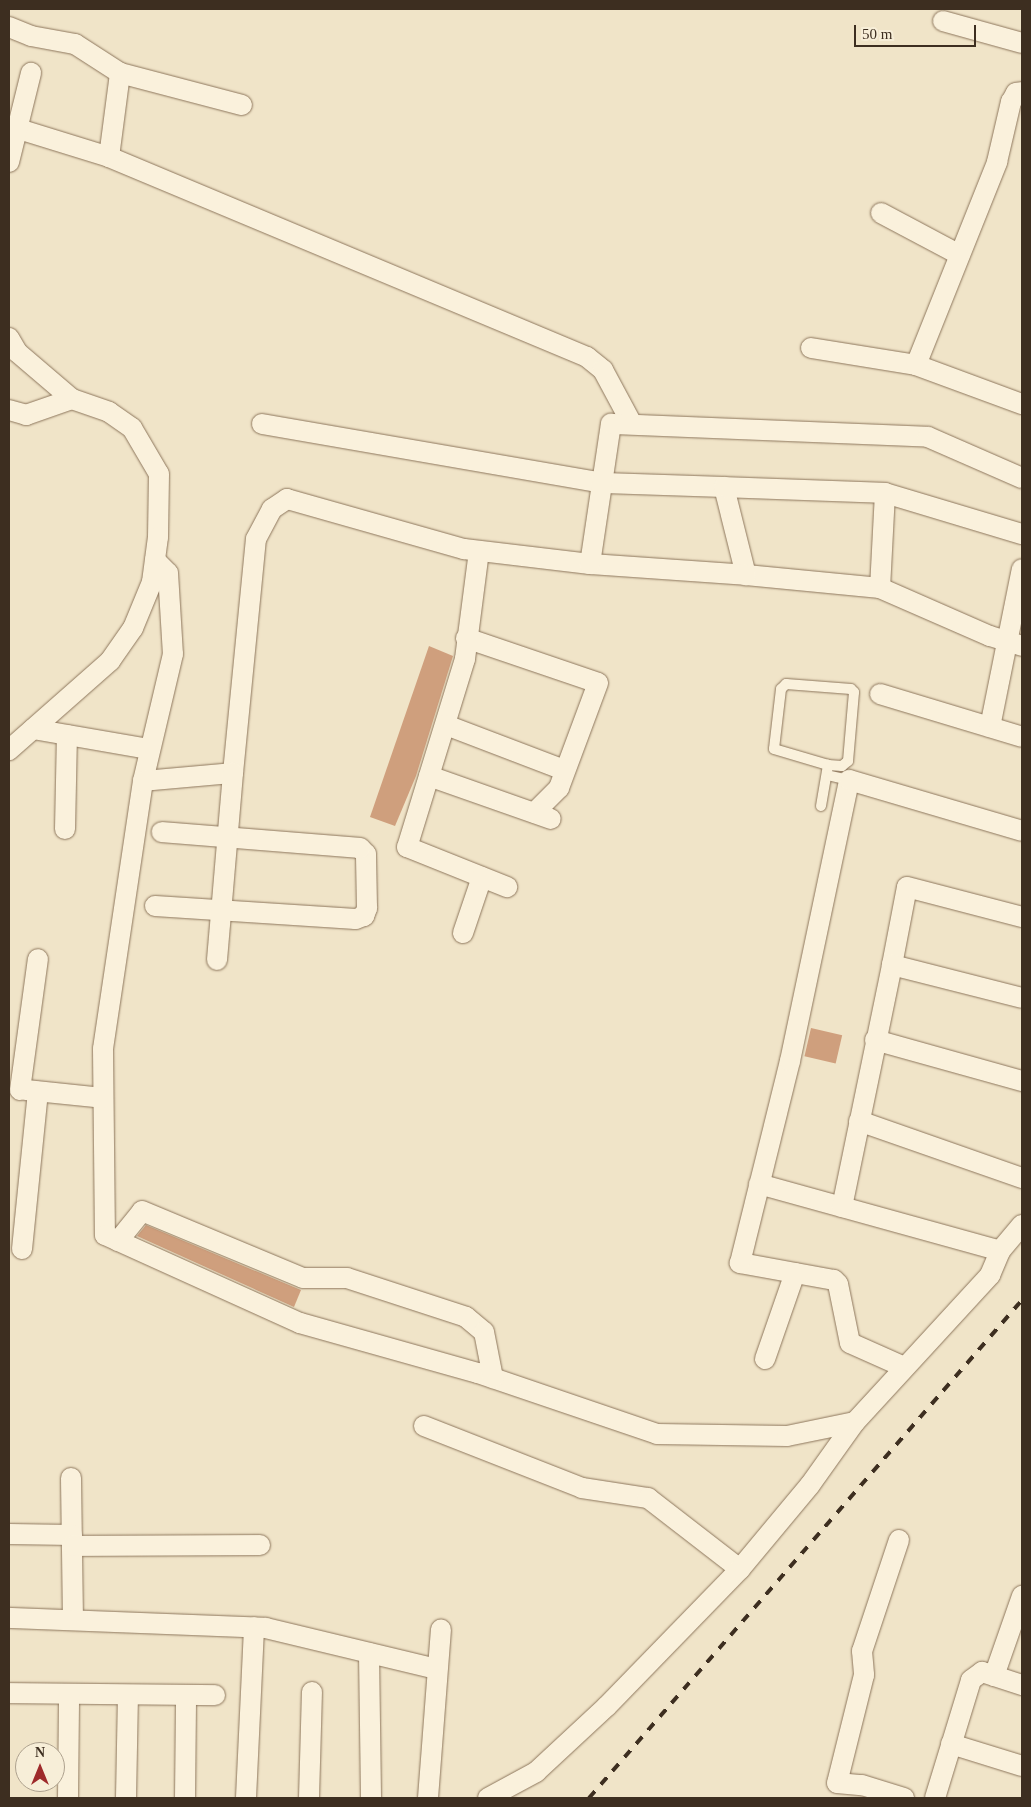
<!DOCTYPE html>
<html>
<head>
<meta charset="utf-8">
<style>
  body { margin:0 }
  #map { position:relative; width:1031px; height:1807px; overflow:hidden; background:#f0e4c8; font-family:"Times New Roman",serif }
  div>[style] { position:absolute }
  [style*='--x'] { left:calc(var(--x)*1px); top:calc(var(--y)*1px); width:calc(var(--w)*1px); rotate:calc(var(--a)*1deg) }
  .building>* { inset:0; background:#cf9f7d; transform-origin:0 0 }
  .roads { filter:drop-shadow(0 0 1px #8d765c) drop-shadow(0 0 1px #8d765c) }
  .service>* { height:10px; margin:-5px; padding:0 5px; transform-origin:5px; border-radius:5px; background:#faf1dc }
  .minor>* { height:20px; margin:-10px; padding:0 10px; transform-origin:10px; border-radius:10px; background:#faf1dc }
  .rail>* { height:4px; margin-top:-2px; transform-origin:0; background:repeating-linear-gradient(90deg,#3d2e20 0 9px,transparent 0 18px) }
  span { translate:-50% -50%; white-space:nowrap; text-align:center; line-height:1.15; -webkit-text-stroke:4.5px #f7eed8; paint-order:stroke }
  .frame { position:absolute; inset:0; border:10px solid #3d2e20; pointer-events:none }
  .north { position:absolute; left:15px; top:1742px; width:50px; height:50px; box-sizing:border-box; background:#f7eed8; border:1px solid #ada18e; border-radius:50%; rotate:0deg; font-size:14px; font-weight:700; line-height:20px; text-align:center; color:#3d2e20 }
  .north::after { content:''; display:block; margin:auto; width:18px; height:22px; background:#9e2a2b; clip-path:polygon(50% 0,100% 100%,50% 72%,0 100%) }
  .scale { position:absolute; left:854px; top:25px; width:122px; height:22px; box-sizing:border-box; border:2px solid #3d2e20; border-top:0; padding-left:6px; font-size:15px; line-height:18px; white-space:nowrap; color:#3d2e20; -webkit-text-stroke:4px #f7eed8; paint-order:stroke }
</style>
</head>
<body>
<div id="map">
  <div class="building">
    <div style="clip-path:polygon(429px 646px,453px 656px,416px 776px,395px 826px,370px 817px)"></div>
    <div style="left:811px;top:1028px;width:32px;height:29px;rotate:13deg"></div>
    <div style="clip-path:polygon(146px 1225px,301px 1290px,294px 1307px,137px 1236px)"></div>
  </div>
  <div class="roads">
    <div class="service">
      <div style="--x:827;--y:775;--w:23;--a:13"></div>
      <div style="--x:821;--y:806;--w:42;--a:-80.3"></div>
      <div style="--x:828;--y:765;--w:14;--a:4"></div>
      <div style="--x:842;--y:766;--w:8;--a:-40"></div>
      <div style="--x:848;--y:761;--w:69;--a:-85"></div>
      <div style="--x:854;--y:692;--w:4;--a:-135"></div>
      <div style="--x:851;--y:689;--w:65;--a:-175.6"></div>
      <div style="--x:786;--y:684;--w:7;--a:135"></div>
      <div style="--x:781;--y:689;--w:60;--a:96.7"></div>
      <div style="--x:774;--y:749;--w:56;--a:16.5"></div>
    </div>
    <div class="minor">
      <div style="--x:943;--y:21;--w:82;--a:15.6"></div>
      <div style="--x:9;--y:27;--w:24;--a:22"></div>
      <div style="--x:31;--y:36;--w:45;--a:10.3"></div>
      <div style="--x:75;--y:44;--w:54;--a:32.8"></div>
      <div style="--x:120;--y:73;--w:126;--a:14.7"></div>
      <div style="--x:9;--y:126;--w:105;--a:17.2"></div>
      <div style="--x:109;--y:157;--w:518;--a:22.7"></div>
      <div style="--x:587;--y:357;--w:21;--a:39"></div>
      <div style="--x:603;--y:370;--w:61;--a:61.8"></div>
      <div style="--x:109;--y:157;--w:85;--a:-82.5"></div>
      <div style="--x:9;--y:162;--w:92;--a:-76.1"></div>
      <div style="--x:881;--y:213;--w:89;--a:28"></div>
      <div style="--x:9;--y:338;--w:16;--a:60"></div>
      <div style="--x:17;--y:352;--w:72;--a:40.5"></div>
      <div style="--x:811;--y:348;--w:106;--a:9.2"></div>
      <div style="--x:916;--y:365;--w:113;--a:20.2"></div>
      <div style="--x:916;--y:365;--w:219;--a:-68.2"></div>
      <div style="--x:997;--y:162;--w:62;--a:-76.9"></div>
      <div style="--x:1011;--y:102;--w:10;--a:-61"></div>
      <div style="--x:1016;--y:93;--w:6;--a:-9"></div>
      <div style="--x:9;--y:410;--w:18;--a:16"></div>
      <div style="--x:26;--y:415;--w:49;--a:-19.2"></div>
      <div style="--x:72;--y:399;--w:39;--a:19"></div>
      <div style="--x:109;--y:412;--w:28;--a:35"></div>
      <div style="--x:132;--y:428;--w:53;--a:59.6"></div>
      <div style="--x:159;--y:474;--w:63;--a:90.9"></div>
      <div style="--x:158;--y:537;--w:45;--a:97.6"></div>
      <div style="--x:152;--y:582;--w:50;--a:112.4"></div>
      <div style="--x:133;--y:628;--w:40;--a:124.9"></div>
      <div style="--x:110;--y:661;--w:135;--a:138.6"></div>
      <div style="--x:262;--y:424;--w:347;--a:9.8"></div>
      <div style="--x:604;--y:483;--w:120;--a:1.9"></div>
      <div style="--x:724;--y:487;--w:91;--a:76"></div>
      <div style="--x:746;--y:575;--w:135;--a:5.5"></div>
      <div style="--x:880;--y:588;--w:120;--a:23.6"></div>
      <div style="--x:990;--y:636;--w:34;--a:17"></div>
      <div style="--x:724;--y:487;--w:161;--a:2.1"></div>
      <div style="--x:885;--y:493;--w:95;--a:93"></div>
      <div style="--x:885;--y:493;--w:143;--a:16.7"></div>
      <div style="--x:479;--y:551;--w:109;--a:97.4"></div>
      <div style="--x:465;--y:659;--w:197;--a:107.1"></div>
      <div style="--x:407;--y:847;--w:108;--a:21.8"></div>
      <div style="--x:155;--y:560;--w:18;--a:45"></div>
      <div style="--x:168;--y:573;--w:81;--a:86.5"></div>
      <div style="--x:173;--y:654;--w:130;--a:103.3"></div>
      <div style="--x:143;--y:781;--w:271;--a:98.5"></div>
      <div style="--x:103;--y:1049;--w:186;--a:89.4"></div>
      <div style="--x:105;--y:1235;--w:214;--a:24.3"></div>
      <div style="--x:300;--y:1323;--w:185;--a:15.7"></div>
      <div style="--x:478;--y:1373;--w:189;--a:18.8"></div>
      <div style="--x:657;--y:1434;--w:130;--a:0.9"></div>
      <div style="--x:787;--y:1436;--w:69;--a:-11.6"></div>
      <div style="--x:590;--y:564;--w:156;--a:4"></div>
      <div style="--x:466;--y:638;--w:139;--a:18.8"></div>
      <div style="--x:598;--y:683;--w:112;--a:110.4"></div>
      <div style="--x:559;--y:788;--w:35;--a:135"></div>
      <div style="--x:880;--y:694;--w:148;--a:16.8"></div>
      <div style="--x:446;--y:725;--w:126;--a:20.9"></div>
      <div style="--x:990;--y:727;--w:161;--a:-78.6"></div>
      <div style="--x:33;--y:729;--w:118;--a:9.8"></div>
      <div style="--x:429;--y:776;--w:129;--a:19.4"></div>
      <div style="--x:143;--y:781;--w:90;--a:-5.1"></div>
      <div style="--x:233;--y:773;--w:235;--a:-84.4"></div>
      <div style="--x:256;--y:539;--w:34;--a:-62"></div>
      <div style="--x:272;--y:509;--w:18;--a:-34"></div>
      <div style="--x:287;--y:499;--w:184;--a:15.8"></div>
      <div style="--x:464;--y:549;--w:127;--a:6.8"></div>
      <div style="--x:590;--y:564;--w:142;--a:-81.5"></div>
      <div style="--x:611;--y:424;--w:317;--a:2.3"></div>
      <div style="--x:928;--y:437;--w:103;--a:23.6"></div>
      <div style="--x:65;--y:829;--w:94;--a:-88.8"></div>
      <div style="--x:155;--y:906;--w:201;--a:3.7"></div>
      <div style="--x:356;--y:919;--w:9;--a:-21"></div>
      <div style="--x:364;--y:916;--w:9;--a:-69"></div>
      <div style="--x:367;--y:908;--w:54;--a:-91.1"></div>
      <div style="--x:366;--y:854;--w:8;--a:-135"></div>
      <div style="--x:360;--y:848;--w:199;--a:-175.4"></div>
      <div style="--x:463;--y:933;--w:59;--a:-71.3"></div>
      <div style="--x:217;--y:960;--w:188;--a:-85.1"></div>
      <div style="--x:892;--y:965;--w:79;--a:-79.1"></div>
      <div style="--x:907;--y:887;--w:119;--a:14.6"></div>
      <div style="--x:875;--y:1040;--w:153;--a:15.6"></div>
      <div style="--x:20;--y:1090;--w:132;--a:-82.2"></div>
      <div style="--x:26;--y:1090;--w:77;--a:5.9"></div>
      <div style="--x:859;--y:1121;--w:173;--a:19.3"></div>
      <div style="--x:759;--y:1184;--w:250;--a:15.5"></div>
      <div style="--x:842;--y:1207;--w:247;--a:-78.3"></div>
      <div style="--x:892;--y:965;--w:134;--a:14.2"></div>
      <div style="--x:118;--y:1241;--w:38;--a:-51"></div>
      <div style="--x:142;--y:1211;--w:174;--a:22.6"></div>
      <div style="--x:303;--y:1278;--w:44;--a:0"></div>
      <div style="--x:347;--y:1278;--w:125;--a:18.1"></div>
      <div style="--x:466;--y:1317;--w:23;--a:40"></div>
      <div style="--x:484;--y:1332;--w:47;--a:78.9"></div>
      <div style="--x:22;--y:1249;--w:158;--a:-84.2"></div>
      <div style="--x:765;--y:1359;--w:91;--a:-70.8"></div>
      <div style="--x:904;--y:1367;--w:59;--a:-156"></div>
      <div style="--x:850;--y:1343;--w:60;--a:-101.5"></div>
      <div style="--x:838;--y:1284;--w:6;--a:-135"></div>
      <div style="--x:834;--y:1280;--w:96;--a:-169.7"></div>
      <div style="--x:740;--y:1263;--w:208;--a:-76.1"></div>
      <div style="--x:790;--y:1061;--w:287;--a:-78.1"></div>
      <div style="--x:849;--y:780;--w:180;--a:16.4"></div>
      <div style="--x:424;--y:1426;--w:170;--a:21.4"></div>
      <div style="--x:582;--y:1488;--w:67;--a:8.6"></div>
      <div style="--x:648;--y:1498;--w:116;--a:37.7"></div>
      <div style="--x:71;--y:1478;--w:142;--a:89.2"></div>
      <div style="--x:9;--y:1534;--w:63;--a:0.9"></div>
      <div style="--x:899;--y:1540;--w:117;--a:108.4"></div>
      <div style="--x:862;--y:1651;--w:24;--a:85"></div>
      <div style="--x:864;--y:1675;--w:111;--a:104"></div>
      <div style="--x:837;--y:1783;--w:25;--a:5"></div>
      <div style="--x:862;--y:1785;--w:44;--a:17.2"></div>
      <div style="--x:72;--y:1546;--w:188;--a:-0.3"></div>
      <div style="--x:9;--y:1618;--w:257;--a:2.2"></div>
      <div style="--x:266;--y:1628;--w:176;--a:13.5"></div>
      <div style="--x:369;--y:1653;--w:145;--a:89.2"></div>
      <div style="--x:994;--y:1676;--w:85;--a:-70.7"></div>
      <div style="--x:9;--y:1693;--w:206;--a:0.6"></div>
      <div style="--x:951;--y:1744;--w:74;--a:17.2"></div>
      <div style="--x:68;--y:1798;--w:104;--a:-89.4"></div>
      <div style="--x:126;--y:1798;--w:103;--a:-88.9"></div>
      <div style="--x:185;--y:1798;--w:103;--a:-89.4"></div>
      <div style="--x:246;--y:1798;--w:171;--a:-87.3"></div>
      <div style="--x:309;--y:1798;--w:106;--a:-88.4"></div>
      <div style="--x:428;--y:1798;--w:169;--a:-85.6"></div>
      <div style="--x:488;--y:1798;--w:55;--a:-28.4"></div>
      <div style="--x:536;--y:1772;--w:97;--a:-42.9"></div>
      <div style="--x:607;--y:1706;--w:191;--a:-45.8"></div>
      <div style="--x:740;--y:1569;--w:109;--a:-50.2"></div>
      <div style="--x:810;--y:1485;--w:77;--a:-54.5"></div>
      <div style="--x:855;--y:1422;--w:200;--a:-47.4"></div>
      <div style="--x:990;--y:1275;--w:26;--a:-67"></div>
      <div style="--x:1000;--y:1251;--w:34;--a:-50"></div>
      <div style="--x:935;--y:1798;--w:123;--a:-73"></div>
      <div style="--x:971;--y:1680;--w:14;--a:-36"></div>
      <div style="--x:982;--y:1672;--w:42;--a:18"></div>
    </div>
  </div>
  <div class="rail">
    <div style="--x:589;--y:1798;--w:660;--a:-48.99"></div>
  </div>
  <div class="frame"></div>
  <div class="north">N</div>
  <div class="scale">50 m</div>
</div>
</body>
</html>
